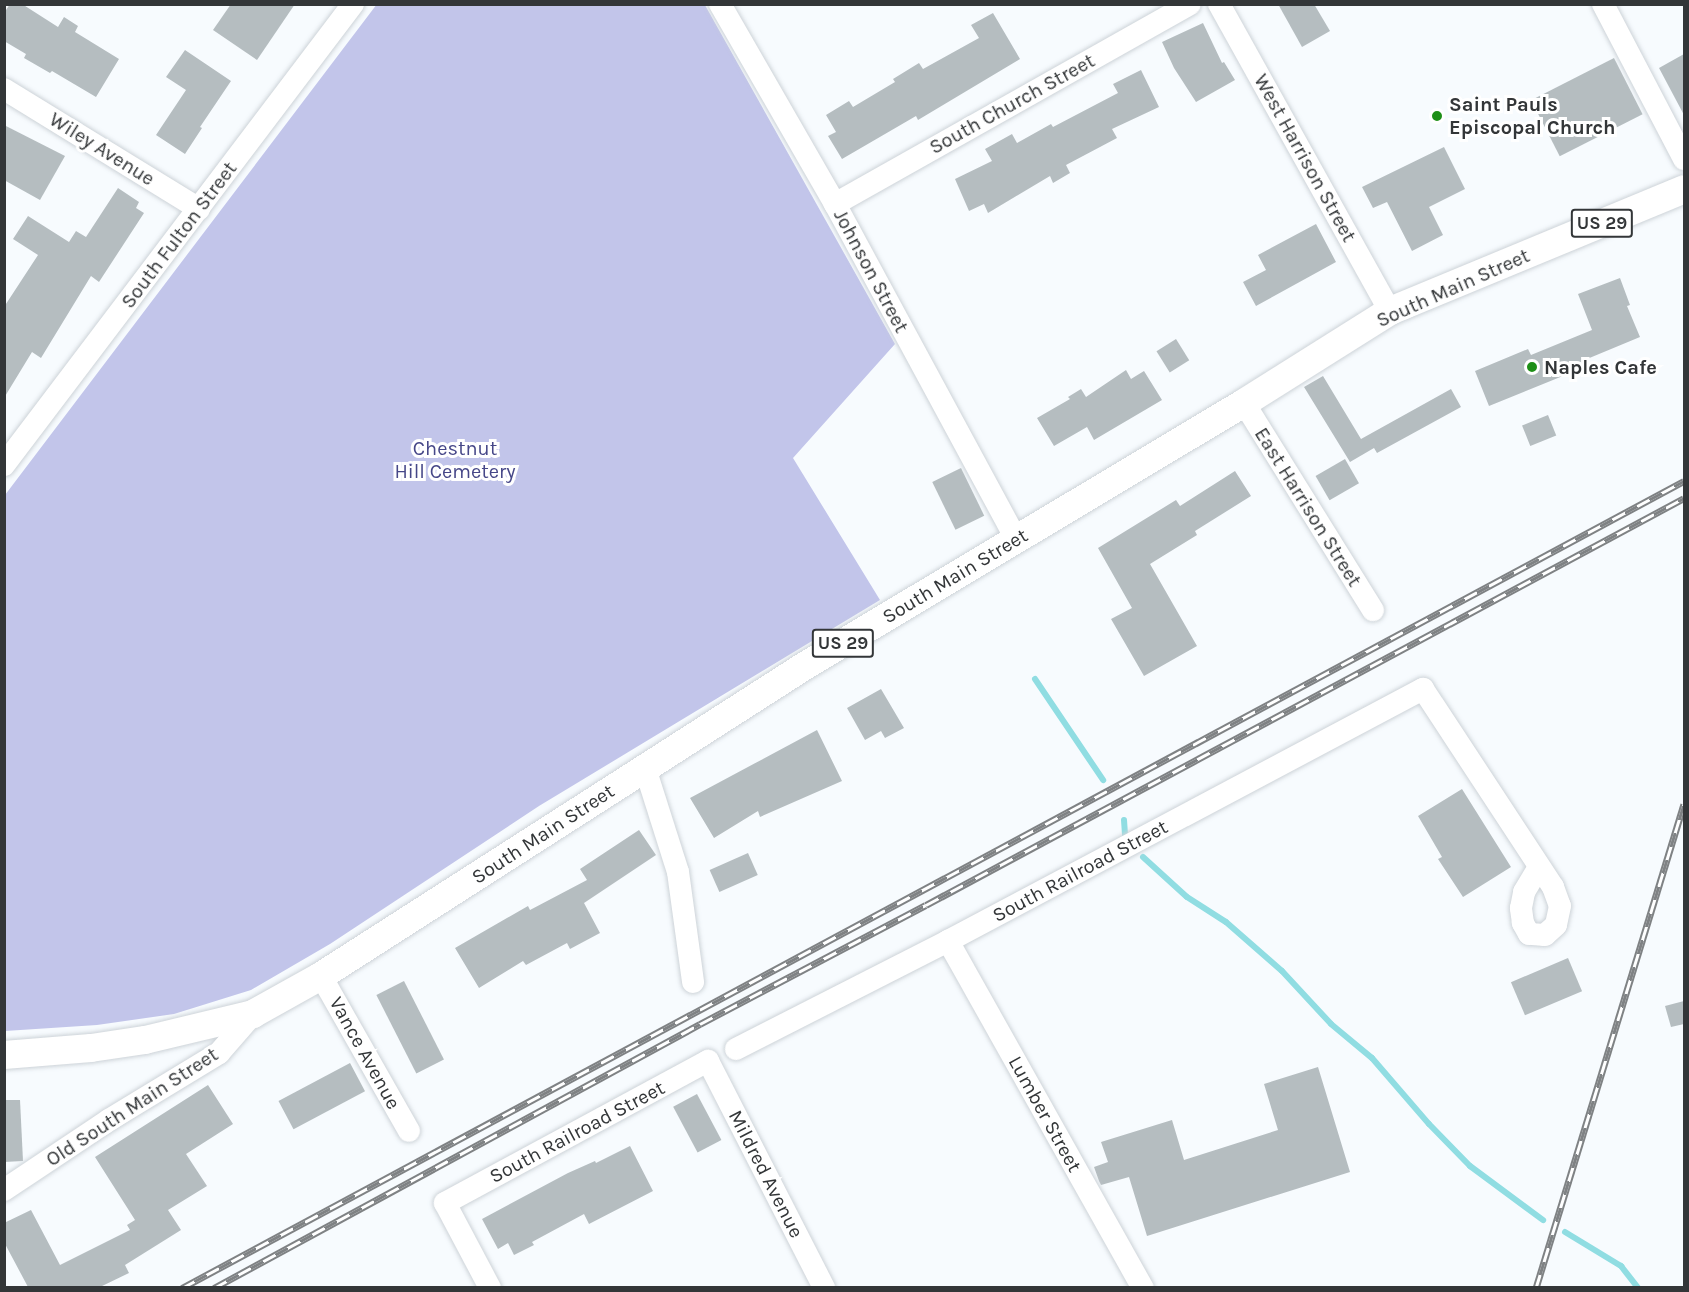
<!DOCTYPE html>
<html>
<head>
<meta charset="utf-8">
<style>
  body { margin:0 }
  #map { position:relative; width:1689px; height:1292px; overflow:hidden; background:#f7fbfe; font-family:Karla,sans-serif }
  div>[style] { position:absolute }
  [style*='--x'] { left:calc(var(--x)*1px); top:calc(var(--y)*1px); width:calc(var(--w)*1px); rotate:calc(var(--a)*1deg) }
  .green>* { inset:0; background:#c2c5ea }
  .stream>* { height:6px; margin:-3px; padding:0 3px; transform-origin:3px; border-radius:3px; background:#90dde2 }
  .building>* { inset:0; background:#b5bdc0; transform-origin:0 0 }
  .roads { filter:drop-shadow(0 0 2px #cdd3d8) drop-shadow(0 0 2px #cdd3d8) }
  .minor>* { height:22px; margin:-11px; padding:0 11px; transform-origin:11px; border-radius:11px; background:#fff }
  .major>* { height:28px; margin:-14px; padding:0 14px; transform-origin:14px; border-radius:14px; background:#fff }
  .rail>* { height:7px; margin-top:-3.5px; transform-origin:0; background:repeating-linear-gradient(90deg,#fff 0 14px,#7f8284 0 28px); box-sizing:border-box; border-block:2px solid #7f8284 }
  .dots>* { width:16px; height:16px; translate:-50% -50%; box-sizing:border-box; border:3px solid #fff; border-radius:50% }
  span { translate:-50% -50%; white-space:nowrap; text-align:center; line-height:1.15; -webkit-text-stroke:6px #fff; paint-order:stroke }
  .shield-label span { padding:2px 4px; background:#fff; border:2px solid; border-radius:4px; -webkit-text-stroke-width:0 }
  .shield-label { font-size:18px; color:#333638; font-weight:700 }
  .street-label { font-size:20px; color:#333638 }
  .poi-label { font-size:20px; color:#333638; font-weight:700 }
  .left { translate:0 -50%; text-align:left }
  .park-label { font-size:20px; color:#464788 }
  .frame { position:absolute; inset:0; border:6px solid #333638; pointer-events:none }
</style>
</head>
<body>
<div id="map">
  <div class="green">
    <div style="clip-path:polygon(377px 4px,705px 5px,895px 344px,793px 458px,880px 600px,539px 806px,330px 944px,251px 990px,174px 1014px,97px 1025px,5px 1031px,5px 495px)"></div>
  </div>
  <div class="stream">
    <div style="--x:1035;--y:679;--w:122;--a:56"></div>
    <div style="--x:1124;--y:820;--w:15;--a:86"></div>
    <div style="--x:1143;--y:857;--w:59;--a:42.3"></div>
    <div style="--x:1187;--y:897;--w:46;--a:32.7"></div>
    <div style="--x:1226;--y:922;--w:74;--a:41.2"></div>
    <div style="--x:1282;--y:971;--w:72;--a:47.2"></div>
    <div style="--x:1331;--y:1024;--w:53;--a:39.7"></div>
    <div style="--x:1372;--y:1058;--w:87;--a:49.2"></div>
    <div style="--x:1429;--y:1124;--w:59;--a:45.7"></div>
    <div style="--x:1470;--y:1166;--w:91;--a:36.5"></div>
    <div style="--x:1565;--y:1232;--w:66;--a:31.3"></div>
    <div style="--x:1621;--y:1266;--w:28;--a:52"></div>
  </div>
  <div class="building">
    <div style="clip-path:polygon(10px 4px,22px 4px,58px 27px,64px 17px,78px 26px,75px 32px,119px 59px,96px 97px,52px 71px,50px 73px,24px 58px,26px 54px,4px 41px,4px 13px)"></div>
    <div style="clip-path:polygon(231px 4px,295px 4px,257px 60px,213px 30px)"></div>
    <div style="clip-path:polygon(1278px 4px,1314px 4px,1330px 31px,1302px 47px)"></div>
    <div style="clip-path:polygon(993px 13px,1020px 59px,918px 120px,916px 116px,842px 159px,828px 136px,836px 132px,826px 115px,849px 101px,853px 107px,895px 82px,893px 79px,919px 63px,923px 69px,979px 38px,971px 25px)"></div>
    <div style="clip-path:polygon(1203px 23px,1222px 63px,1224px 62px,1235px 80px,1196px 102px,1174px 68px,1162px 42px)"></div>
    <div style="clip-path:polygon(185px 50px,231px 81px,200px 127px,202px 128px,185px 154px,156px 135px,186px 90px,166px 77px)"></div>
    <div style="clip-path:polygon(1684px 54px,1684px 115px,1659px 68px)"></div>
    <div style="left:1614px;top:58px;width:63px;height:93px;rotate:63deg"></div>
    <div style="clip-path:polygon(1141px 70px,1159px 107px,1112px 129px,1117px 138px,1066px 165px,1070px 173px,1053px 183px,1050px 176px,988px 213px,984px 204px,969px 211px,955px 179px,992px 161px,985px 149px,1012px 134px,1017px 143px,1051px 124px,1053px 127px,1118px 93px,1113px 84px)"></div>
    <div style="clip-path:polygon(4px 125px,65px 156px,40px 200px,4px 180px)"></div>
    <div style="clip-path:polygon(1444px 147px,1465px 189px,1429px 207px,1443px 235px,1412px 251px,1387px 202px,1373px 208px,1362px 187px)"></div>
    <div style="clip-path:polygon(118px 188px,139px 202px,136px 208px,144px 213px,99px 282px,91px 276px,41px 358px,32px 352px,4px 398px,4px 307px,38px 255px,13px 239px,28px 216px,69px 242px,76px 231px,86px 237px)"></div>
    <div style="clip-path:polygon(1316px 224px,1336px 262px,1256px 306px,1243px 282px,1266px 270px,1258px 255px)"></div>
    <div style="clip-path:polygon(1620px 278px,1630px 305px,1627px 306px,1640px 337px,1587px 359px,1590px 365px,1489px 406px,1475px 371px,1528px 349px,1531px 355px,1592px 330px,1578px 294px)"></div>
    <div style="left:1176px;top:339px;width:25px;height:23px;rotate:58deg"></div>
    <div style="clip-path:polygon(1126px 370px,1131px 379px,1144px 371px,1162px 400px,1094px 440px,1087px 427px,1054px 446px,1037px 418px,1070px 399px,1068px 397px,1081px 389px,1086px 397px)"></div>
    <div style="clip-path:polygon(1323px 376px,1361px 439px,1451px 389px,1461px 407px,1377px 453px,1374px 448px,1350px 462px,1304px 387px)"></div>
    <div style="left:1548px;top:415px;width:22px;height:28px;rotate:68deg"></div>
    <div style="left:1345px;top:459px;width:28px;height:34px;rotate:60deg"></div>
    <div style="left:961px;top:468px;width:53px;height:32px;rotate:64deg"></div>
    <div style="clip-path:polygon(1235px 471px,1251px 496px,1195px 531px,1197px 535px,1150px 564px,1197px 646px,1144px 676px,1111px 619px,1132px 608px,1098px 548px,1176px 500px,1180px 506px)"></div>
    <div style="clip-path:polygon(881px 689px,904px 728px,885px 738px,881px 731px,865px 740px,847px 708px)"></div>
    <div style="clip-path:polygon(817px 730px,842px 781px,760px 817px,758px 811px,714px 838px,690px 798px)"></div>
    <div style="clip-path:polygon(1462px 789px,1511px 867px,1463px 897px,1438px 859px,1442px 857px,1418px 816px)"></div>
    <div style="clip-path:polygon(639px 830px,656px 855px,584px 903px,600px 933px,570px 949px,567px 943px,526px 965px,523px 961px,479px 988px,455px 948px,528px 906px,530px 910px,587px 880px,580px 869px)"></div>
    <div style="left:748px;top:853px;width:24px;height:42px;rotate:66deg"></div>
    <div style="left:1568px;top:958px;width:36px;height:62px;rotate:67deg"></div>
    <div style="left:404px;top:981px;width:88px;height:31px;rotate:63deg"></div>
    <div style="clip-path:polygon(1684px 1001px,1684px 1024px,1671px 1027px,1665px 1006px)"></div>
    <div style="left:350px;top:1063px;width:32px;height:81px;rotate:62deg"></div>
    <div style="clip-path:polygon(1318px 1067px,1350px 1172px,1147px 1236px,1129px 1177px,1101px 1185px,1099px 1181px,1094px 1167px,1108px 1162px,1101px 1142px,1172px 1120px,1184px 1160px,1278px 1130px,1264px 1084px)"></div>
    <div style="clip-path:polygon(208px 1085px,233px 1124px,186px 1154px,207px 1186px,168px 1210px,181px 1230px,125px 1265px,129px 1273px,100px 1287px,28px 1287px,4px 1242px,4px 1223px,31px 1210px,60px 1265px,130px 1230px,127px 1225px,135px 1220px,95px 1157px)"></div>
    <div style="left:697px;top:1094px;width:52px;height:27px;rotate:62deg"></div>
    <div style="clip-path:polygon(4px 1100px,20px 1100px,23px 1161px,4px 1162px)"></div>
    <div style="clip-path:polygon(630px 1146px,653px 1191px,589px 1224px,584px 1214px,532px 1242px,534px 1245px,514px 1255px,508px 1243px,498px 1249px,482px 1219px,568px 1173px,595px 1161px,596px 1163px)"></div>
  </div>
  <div class="roads">
    <div class="minor">
      <div style="--x:720;--y:4;--w:231;--a:60.1"></div>
      <div style="--x:835;--y:204;--w:382;--a:61.6"></div>
      <div style="--x:1219;--y:4;--w:351;--a:60.9"></div>
      <div style="--x:1603;--y:4;--w:175;--a:62.4"></div>
      <div style="--x:4;--y:89;--w:229;--a:31.6"></div>
      <div style="--x:835;--y:204;--w:407;--a:-29.4"></div>
      <div style="--x:1244;--y:403;--w:244;--a:58.1"></div>
      <div style="--x:4;--y:465;--w:578;--a:-52.87"></div>
      <div style="--x:645;--y:768;--w:109;--a:72.4"></div>
      <div style="--x:678;--y:872;--w:111;--a:82.2"></div>
      <div style="--x:948;--y:941;--w:398;--a:60.7"></div>
      <div style="--x:321;--y:976;--w:178;--a:60.4"></div>
      <div style="--x:736;--y:1049;--w:238;--a:-27"></div>
      <div style="--x:948;--y:941;--w:538;--a:-27.95"></div>
      <div style="--x:1423;--y:689;--w:237;--a:56.7"></div>
      <div style="--x:1553;--y:887;--w:20;--a:70"></div>
      <div style="--x:1560;--y:906;--w:19;--a:102"></div>
      <div style="--x:1556;--y:925;--w:15;--a:138"></div>
      <div style="--x:1545;--y:935;--w:16;--a:-176"></div>
      <div style="--x:1529;--y:934;--w:13;--a:-119"></div>
      <div style="--x:1523;--y:923;--w:15;--a:-98"></div>
      <div style="--x:1521;--y:908;--w:16;--a:-79"></div>
      <div style="--x:1524;--y:892;--w:29;--a:-59"></div>
      <div style="--x:4;--y:1190;--w:126;--a:-33.7"></div>
      <div style="--x:109;--y:1120;--w:129;--a:-31.3"></div>
      <div style="--x:219;--y:1053;--w:52;--a:-48.9"></div>
      <div style="--x:490;--y:1288;--w:96;--a:-117.9"></div>
      <div style="--x:445;--y:1203;--w:299;--a:-28.4"></div>
      <div style="--x:708;--y:1061;--w:255;--a:62.9"></div>
    </div>
    <div class="major">
      <div style="--x:4;--y:1055;--w:87;--a:-4.6"></div>
      <div style="--x:91;--y:1048;--w:55;--a:-8.4"></div>
      <div style="--x:145;--y:1040;--w:111;--a:-13.5"></div>
      <div style="--x:253;--y:1014;--w:78;--a:-29.2"></div>
      <div style="--x:321;--y:976;--w:573;--a:-32.66"></div>
      <div style="--x:803;--y:667;--w:514;--a:-30.91"></div>
      <div style="--x:1244;--y:403;--w:173;--a:-32.2"></div>
      <div style="--x:1390;--y:311;--w:318;--a:-22.5"></div>
    </div>
  </div>
  <div class="rail">
    <div style="--x:182;--y:1288;--w:1705;--a:-28.25"></div>
    <div style="--x:214;--y:1288;--w:553;--a:-28.51"></div>
    <div style="--x:700;--y:1024;--w:255;--a:-27.8"></div>
    <div style="--x:926;--y:905;--w:860;--a:-28.23"></div>
    <div style="--x:1536;--y:1288;--w:506;--a:-73"></div>
  </div>
  <div class="dots">
    <div style="left:1437px;top:116px;background:#1e8f17"></div>
    <div style="left:1532px;top:367px;background:#1e8f17"></div>
  </div>
  <div class="shield-label">
    <span style="left:1602px;top:223px">US 29</span>
    <span style="left:843px;top:643px">US 29</span>
  </div>
  <div class="street-label">
    <span style="left:1012px;top:104px;rotate:-29deg">South Church Street</span>
    <span style="left:102px;top:149px;rotate:32deg">Wiley Avenue</span>
    <span style="left:1305px;top:158px;rotate:61deg">West Harrison Street</span>
    <span style="left:179px;top:235px;rotate:-53deg">South Fulton Street</span>
    <span style="left:871px;top:271px;rotate:62deg">Johnson Street</span>
    <span style="left:1453px;top:288px;rotate:-24deg">South Main Street</span>
    <span style="left:1308px;top:507px;rotate:58deg">East Harrison Street</span>
    <span style="left:955px;top:576px;rotate:-31deg">South Main Street</span>
    <span style="left:543px;top:834px;rotate:-33deg">South Main Street</span>
    <span style="left:1080px;top:871px;rotate:-28deg">South Railroad Street</span>
    <span style="left:365px;top:1053px;rotate:61deg">Vance Avenue</span>
    <span style="left:132px;top:1107px;rotate:-33deg">Old South Main Street</span>
    <span style="left:1045px;top:1114px;rotate:61deg">Lumber Street</span>
    <span style="left:577px;top:1132px;rotate:-28deg">South Railroad Street</span>
    <span style="left:766px;top:1174px;rotate:63deg">Mildred Avenue</span>
  </div>
  <div class="poi-label">
    <span class="left" style="left:1449px;top:116px">Saint Pauls<br>Episcopal Church</span>
    <span class="left" style="left:1544px;top:367px">Naples Cafe</span>
  </div>
  <div class="park-label">
    <span style="left:455px;top:460px">Chestnut<br>Hill Cemetery</span>
  </div>
  <div class="frame"></div>
</div>
</body>
</html>
